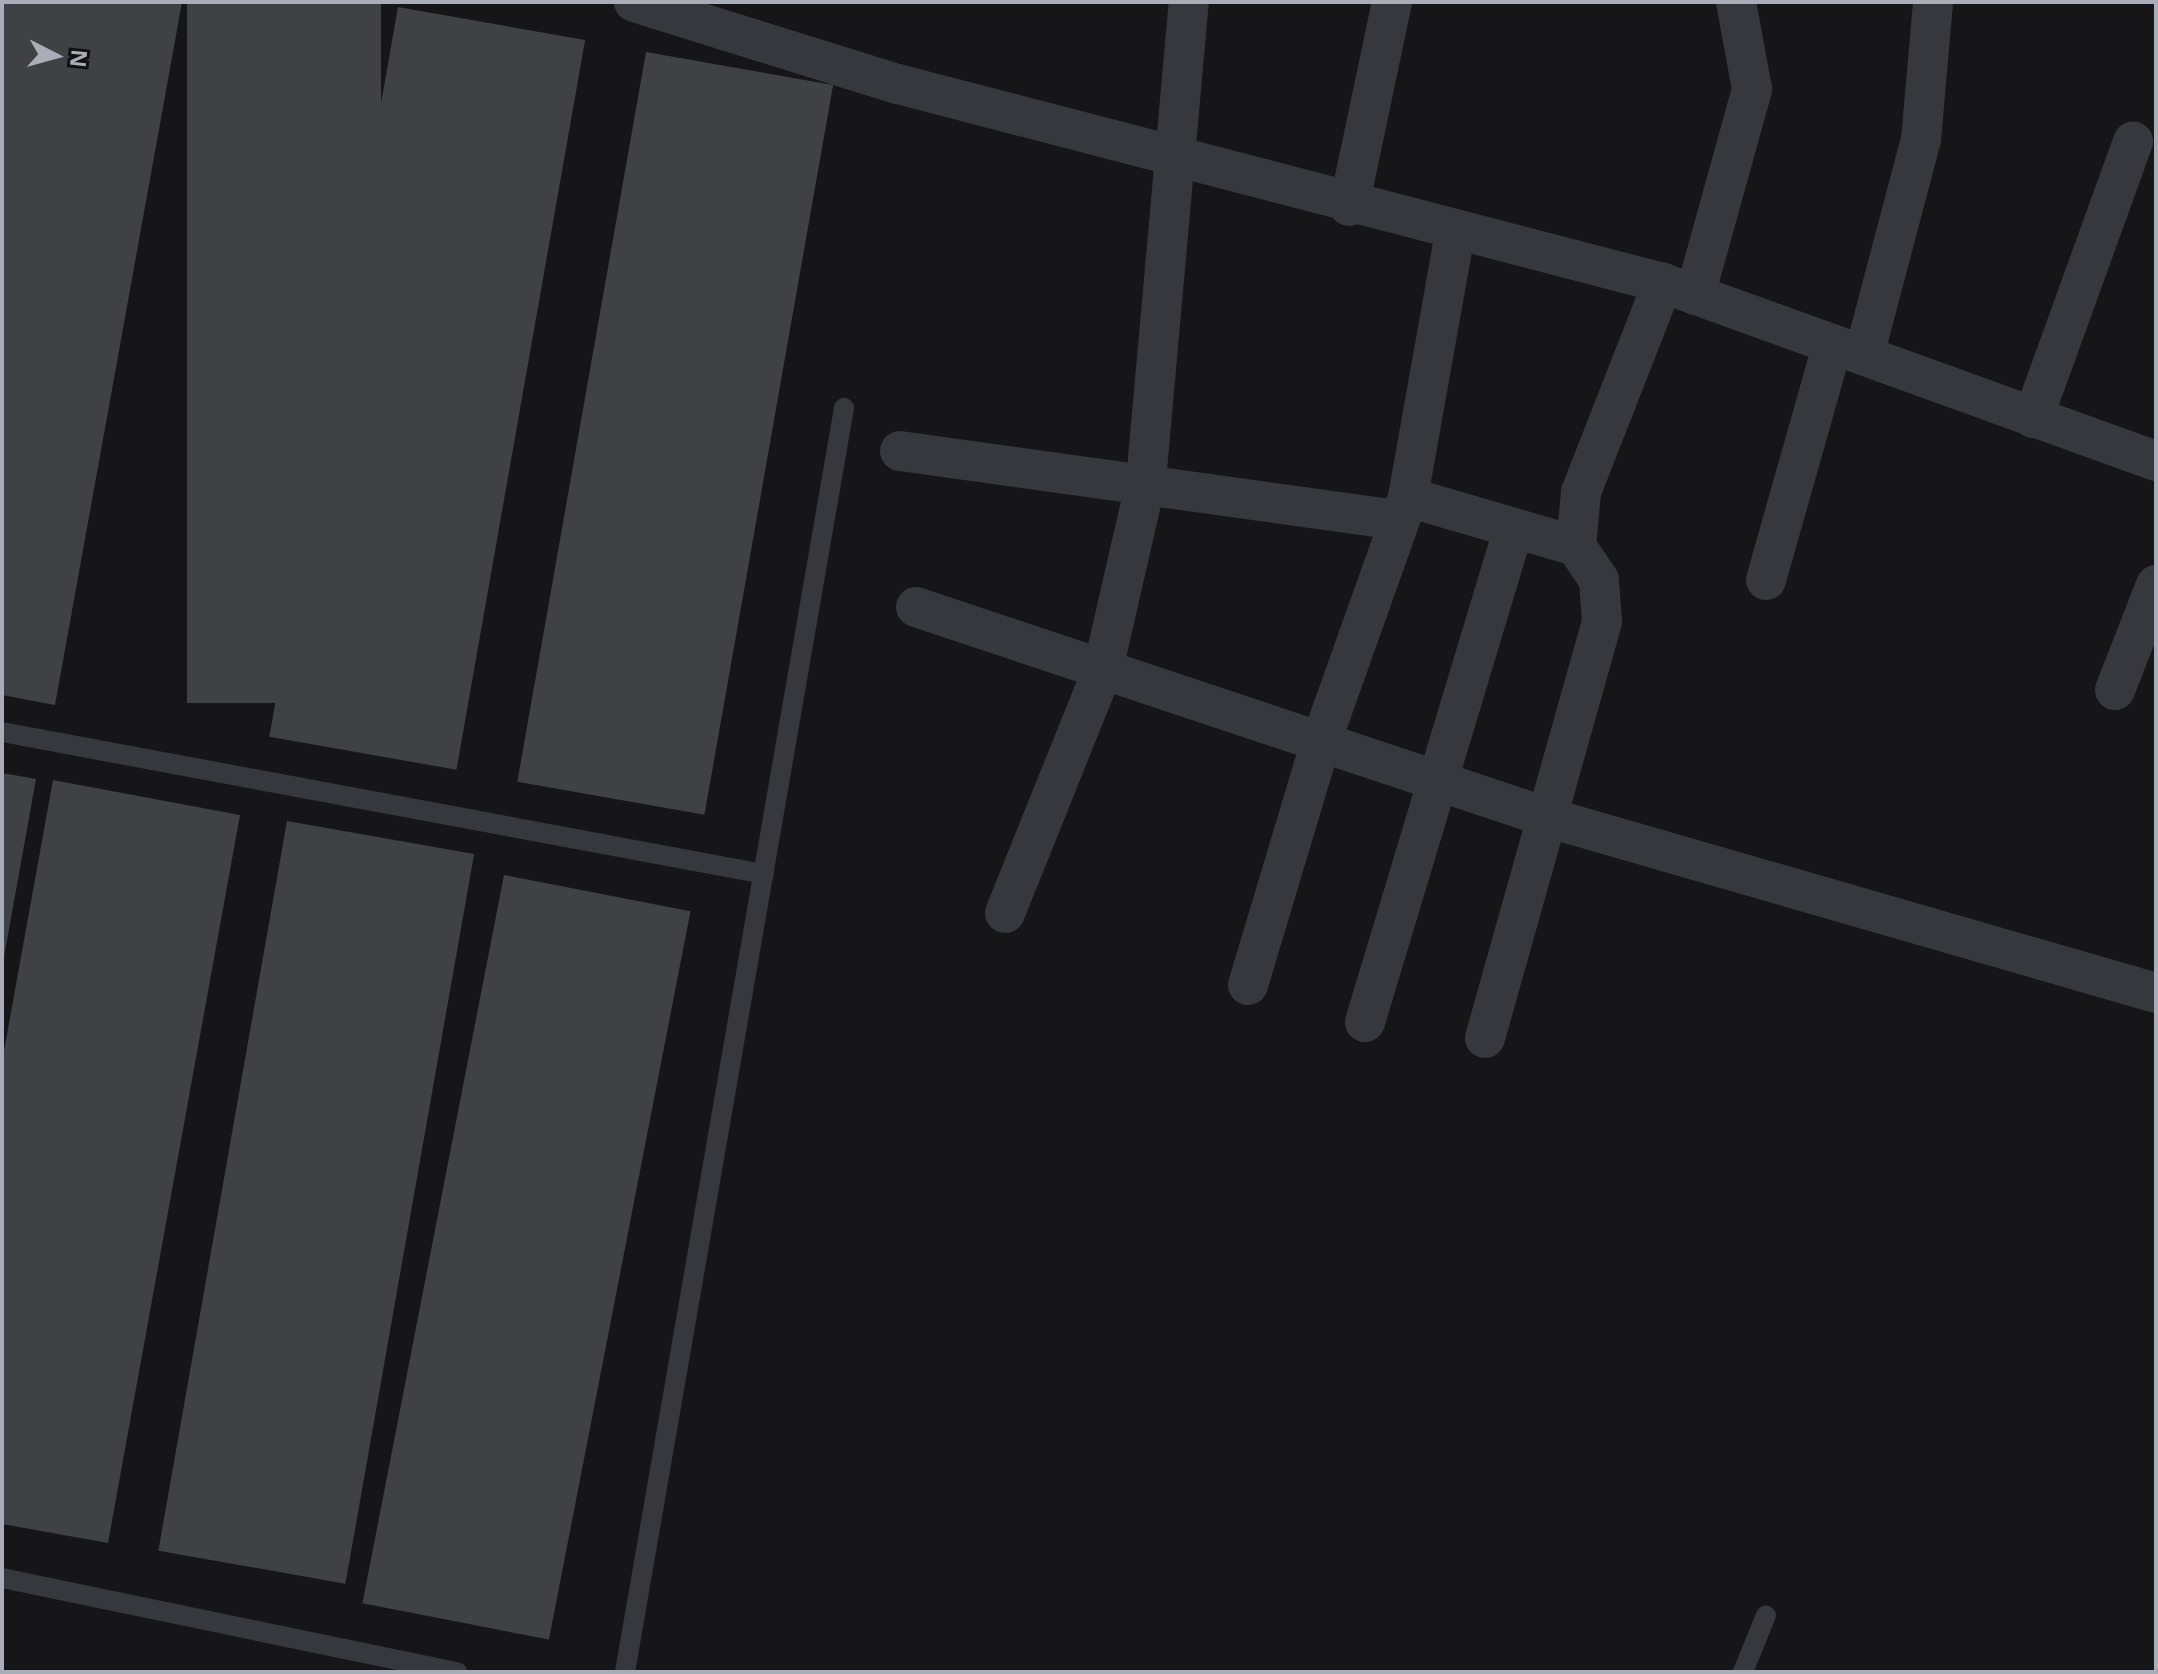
<!DOCTYPE html>
<html>
<head>
<meta charset="utf-8">
<style>
  body { margin:0 }
  #map { position:relative; width:2158px; height:1674px; overflow:hidden; background:#161618; font-family:"Open Sans",sans-serif }
  div>[style] { position:absolute }
  [style*='--x'] { left:calc(var(--x)*1px); top:calc(var(--y)*1px); width:calc(var(--w)*1px); rotate:calc(var(--a)*1deg) }
  .building>* { inset:0; background:#404145; transform-origin:0 0 }
  .lane>* { height:20px; margin:-10px; padding:0 10px; transform-origin:10px; border-radius:10px; background:#37383d }
  .street>* { height:40px; margin:-20px; padding:0 20px; transform-origin:20px; border-radius:20px; background:#37383d }
  span { translate:-50% -50%; white-space:nowrap; text-align:center; line-height:1.15; -webkit-text-stroke:6px #111113; paint-order:stroke }
  .frame { position:absolute; inset:0; border:4px solid #a8adb8; pointer-events:none }
  .north { position:absolute; left:16px; top:16px; width:80px; height:80px; -webkit-text-stroke:6px #111113; paint-order:stroke; rotate:96deg; font-size:22px; font-weight:700; line-height:32px; text-align:center; color:#a8adb8 }
  .north::after { content:''; display:block; margin:auto; width:28px; height:36px; background:#a8adb8; clip-path:polygon(50% 0,100% 100%,50% 72%,0 100%) }
</style>
</head>
<body>
<div id="map">
  <div class="building">
    <div style="clip-path:polygon(2px 2px,182px 2px,55px 705px,2px 695px)"></div>
    <div style="left:187px;top:2px;width:194px;height:701px"></div>
    <div style="left:398px;top:7px;width:190px;height:741px;rotate:10deg"></div>
    <div style="left:646px;top:52px;width:190px;height:741px;rotate:10deg"></div>
    <div style="clip-path:polygon(2px 773px,36px 779px,4px 957px,2px 957px)"></div>
    <div style="clip-path:polygon(53px 780px,240px 815px,108px 1543px,2px 1524px,2px 1062px)"></div>
    <div style="left:287px;top:821px;width:190px;height:741px;rotate:10deg"></div>
    <div style="left:504px;top:875px;width:190px;height:742px;rotate:11deg"></div>
  </div>
  <div class="lane">
    <div style="--x:2;--y:732;--w:775;--a:10.56"></div>
    <div style="--x:2;--y:1578;--w:465;--a:11.7"></div>
    <div style="--x:625;--y:1672;--w:1283;--a:-80.17"></div>
    <div style="--x:1743;--y:1672;--w:61;--a:-68"></div>
  </div>
  <div class="street">
    <div style="--x:634;--y:2;--w:276;--a:17.3"></div>
    <div style="--x:898;--y:84;--w:790;--a:14.58"></div>
    <div style="--x:1663;--y:283;--w:524;--a:19.85"></div>
    <div style="--x:1349;--y:206;--w:208;--a:-78.1"></div>
    <div style="--x:1695;--y:295;--w:214;--a:-74.5"></div>
    <div style="--x:1752;--y:89;--w:88;--a:-100.4"></div>
    <div style="--x:1864;--y:355;--w:222;--a:-75.2"></div>
    <div style="--x:1921;--y:140;--w:139;--a:-85"></div>
    <div style="--x:2033;--y:418;--w:294;--a:-70.1"></div>
    <div style="--x:900;--y:451;--w:502;--a:7.9"></div>
    <div style="--x:1408;--y:497;--w:175;--a:16.3"></div>
    <div style="--x:1766;--y:580;--w:245;--a:-74.2"></div>
    <div style="--x:916;--y:607;--w:664;--a:18.43"></div>
    <div style="--x:1546;--y:817;--w:635;--a:16.09"></div>
    <div style="--x:2115;--y:690;--w:113;--a:-68.7"></div>
    <div style="--x:1005;--y:913;--w:263;--a:-68.1"></div>
    <div style="--x:1103;--y:669;--w:193;--a:-77.1"></div>
    <div style="--x:1146;--y:481;--w:481;--a:-84.9"></div>
    <div style="--x:1248;--y:985;--w:257;--a:-73.3"></div>
    <div style="--x:1322;--y:739;--w:257;--a:-70.4"></div>
    <div style="--x:1408;--y:497;--w:267;--a:-79.9"></div>
    <div style="--x:1365;--y:1022;--w:513;--a:-73.23"></div>
    <div style="--x:1485;--y:1038;--w:432;--a:-74.3"></div>
    <div style="--x:1602;--y:622;--w:42;--a:-94.1"></div>
    <div style="--x:1599;--y:580;--w:41;--a:-124.1"></div>
    <div style="--x:1576;--y:546;--w:54;--a:-84.7"></div>
    <div style="--x:1581;--y:492;--w:225;--a:-68.6"></div>
  </div>
  <div class="frame"></div>
  <div class="north">N</div>
</div>
</body>
</html>
